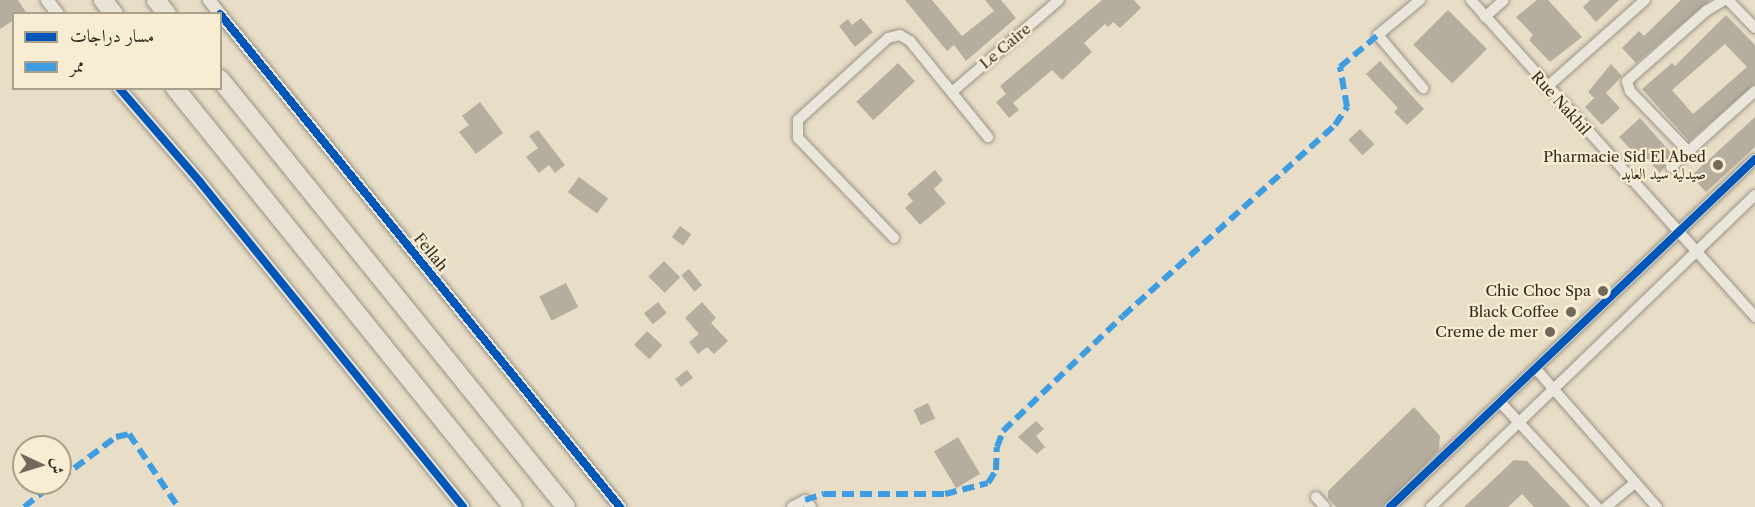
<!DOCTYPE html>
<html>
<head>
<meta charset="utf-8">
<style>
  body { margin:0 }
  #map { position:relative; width:1755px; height:507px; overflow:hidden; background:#e8dec7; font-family:"Libre Caslon Text",Amiri,serif }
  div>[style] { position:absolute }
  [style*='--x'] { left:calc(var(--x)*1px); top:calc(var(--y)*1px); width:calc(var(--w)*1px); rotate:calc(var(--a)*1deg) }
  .building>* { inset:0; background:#b5ae9f; transform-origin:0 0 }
  .roads { filter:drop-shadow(0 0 2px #9a9386) drop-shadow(0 0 2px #9a9386) }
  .minor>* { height:10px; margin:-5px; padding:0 5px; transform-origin:5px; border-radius:5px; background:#ebe6db }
  .tertiary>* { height:12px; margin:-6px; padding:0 6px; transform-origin:6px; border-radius:6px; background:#ebe6db }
  .motorway>* { height:18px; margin:-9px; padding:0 9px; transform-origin:9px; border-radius:9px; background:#e8e2d5 }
  .quiet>* { height:6px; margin-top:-3px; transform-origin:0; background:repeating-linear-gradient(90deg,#3e9ce0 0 12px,transparent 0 18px) }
  .cycleway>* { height:8px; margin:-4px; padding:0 4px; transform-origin:4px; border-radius:4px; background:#0057b8 }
  .dots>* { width:16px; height:16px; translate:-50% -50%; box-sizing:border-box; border:3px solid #f8edd2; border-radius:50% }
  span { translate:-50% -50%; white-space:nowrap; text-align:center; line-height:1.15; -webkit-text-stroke:4.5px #f8edd2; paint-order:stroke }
  .street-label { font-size:15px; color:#332a21 }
  .poi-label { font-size:15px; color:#332a21 }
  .right { translate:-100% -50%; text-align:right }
  .legend { position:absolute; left:12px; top:12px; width:210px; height:78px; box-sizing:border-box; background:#f8edd2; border:2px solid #a99f8b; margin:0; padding:8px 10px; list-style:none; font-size:18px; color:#332a21 }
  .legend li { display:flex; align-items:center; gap:12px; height:30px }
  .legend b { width:30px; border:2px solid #a99f8b }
  .north { position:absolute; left:12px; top:435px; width:60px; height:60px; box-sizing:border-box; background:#f8edd2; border:2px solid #a99f8b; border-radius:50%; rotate:94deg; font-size:16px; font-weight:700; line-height:24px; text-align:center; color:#332a21 }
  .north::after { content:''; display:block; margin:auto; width:21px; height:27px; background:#72695b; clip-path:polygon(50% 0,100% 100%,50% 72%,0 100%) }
</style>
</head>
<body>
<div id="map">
  <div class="building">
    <div style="clip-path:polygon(0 0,18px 0,27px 14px,14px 14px,14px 20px,0 29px)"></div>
    <div style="clip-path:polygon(905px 0,932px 0,962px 36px,994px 11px,985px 0,1001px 0,1016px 18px,966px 61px,954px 45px,947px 51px)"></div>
    <div style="clip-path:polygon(1102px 0,1134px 0,1141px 8px,1120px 28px,1113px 22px,1108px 27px,1105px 24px,1084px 43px,1092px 52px,1062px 80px,1052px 70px,1013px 103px,1019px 110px,1009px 118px,996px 102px,1006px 94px,1000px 86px)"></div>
    <div style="clip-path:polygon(1537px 0,1548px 0,1582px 37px,1550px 62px,1529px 40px,1533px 35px,1516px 17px)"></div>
    <div style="clip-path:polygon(1590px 0,1619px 0,1596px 22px,1583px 7px)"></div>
    <div style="clip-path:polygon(1681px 0,1710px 0,1636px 63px,1622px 48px,1639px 31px,1644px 36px)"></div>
    <div style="left:1448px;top:10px;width:55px;height:49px;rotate:45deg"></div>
    <div style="clip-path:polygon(evenodd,1726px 15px,1755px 45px,1755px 84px,1689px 141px,1642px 89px,1672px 63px,1675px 66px,1726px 15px,1725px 44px,1747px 67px,1693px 114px,1672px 90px,1725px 44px)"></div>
    <div style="clip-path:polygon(861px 18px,873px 32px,855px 47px,839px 26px,848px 19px,852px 25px)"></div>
    <div style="clip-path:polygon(1380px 61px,1424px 109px,1407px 125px,1394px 112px,1398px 108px,1366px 74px)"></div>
    <div style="left:898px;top:63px;width:25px;height:57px;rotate:47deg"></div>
    <div style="clip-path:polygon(1611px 64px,1622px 76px,1606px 93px,1620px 108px,1602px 125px,1585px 107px,1594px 98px,1588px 92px)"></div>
    <div style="clip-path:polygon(480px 102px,503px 133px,476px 154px,459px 132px,469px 125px,462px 116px)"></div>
    <div style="clip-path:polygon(1755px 117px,1755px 147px,1706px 192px,1691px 176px)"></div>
    <div style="clip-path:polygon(1640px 118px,1673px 155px,1660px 173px,1639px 150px,1635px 154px,1619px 137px)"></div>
    <div style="left:1360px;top:129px;width:21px;height:16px;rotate:47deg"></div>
    <div style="clip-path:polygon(538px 130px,565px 165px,555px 173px,549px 165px,539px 173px,526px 157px,538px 148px,529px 136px)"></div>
    <div style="clip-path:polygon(935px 170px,943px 180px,934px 189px,946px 203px,920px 225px,905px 208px,913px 201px,907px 194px)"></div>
    <div style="left:579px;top:177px;width:36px;height:19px;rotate:36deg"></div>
    <div style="left:680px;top:226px;width:14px;height:14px;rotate:36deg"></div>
    <div style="left:664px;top:261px;width:23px;height:22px;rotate:45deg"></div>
    <div style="left:689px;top:269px;width:21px;height:10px;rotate:51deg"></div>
    <div style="left:566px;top:283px;width:27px;height:30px;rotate:63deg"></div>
    <div style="left:658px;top:302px;width:14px;height:18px;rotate:51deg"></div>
    <div style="clip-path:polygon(702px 302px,716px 318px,711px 323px,728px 341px,714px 354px,707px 347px,698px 354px,689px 342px,699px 334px,685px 318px)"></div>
    <div style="left:647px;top:331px;width:21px;height:19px;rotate:43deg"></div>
    <div style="left:687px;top:370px;width:10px;height:15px;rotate:53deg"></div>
    <div style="left:928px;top:403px;width:17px;height:16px;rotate:65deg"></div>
    <div style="clip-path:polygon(1414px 407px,1440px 436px,1439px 450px,1383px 507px,1336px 507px,1328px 498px,1328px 491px)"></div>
    <div style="clip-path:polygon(1036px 421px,1044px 429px,1036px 436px,1045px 447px,1037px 454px,1018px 437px)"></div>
    <div style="left:958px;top:437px;width:43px;height:28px;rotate:59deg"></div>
    <div style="clip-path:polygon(1514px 460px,1527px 461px,1571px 507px,1534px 507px,1522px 494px,1508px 507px,1464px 507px)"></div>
  </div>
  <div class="roads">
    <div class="minor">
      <div style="--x:1420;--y:0;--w:55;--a:140.2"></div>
      <div style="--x:1378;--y:35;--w:70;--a:49.7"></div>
      <div style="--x:1471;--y:0;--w:426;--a:48.1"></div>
      <div style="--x:1728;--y:0;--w:39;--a:46"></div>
      <div style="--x:1485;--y:17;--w:25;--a:-42"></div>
      <div style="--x:1547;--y:87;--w:131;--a:-41.6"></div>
      <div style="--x:952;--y:92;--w:141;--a:-40.7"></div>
      <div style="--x:1687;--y:150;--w:82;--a:-134"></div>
      <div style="--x:1630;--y:91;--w:10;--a:-107"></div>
      <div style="--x:1627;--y:81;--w:106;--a:-41.5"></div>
      <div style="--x:1706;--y:11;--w:21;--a:-31"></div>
      <div style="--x:1671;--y:167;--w:113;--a:-42.1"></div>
      <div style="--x:894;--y:238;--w:139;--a:-133.8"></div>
      <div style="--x:798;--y:138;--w:18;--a:-90"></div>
      <div style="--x:798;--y:120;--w:122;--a:-42.3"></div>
      <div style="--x:888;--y:38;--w:12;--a:-14"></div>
      <div style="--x:900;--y:35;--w:12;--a:31"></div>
      <div style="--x:910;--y:41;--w:124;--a:50.9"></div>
      <div style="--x:1536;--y:369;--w:184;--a:48.8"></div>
      <div style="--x:1501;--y:403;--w:142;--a:47.3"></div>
      <div style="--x:1316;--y:497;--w:13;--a:48"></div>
      <div style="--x:792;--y:507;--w:15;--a:-28"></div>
      <div style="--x:805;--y:500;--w:9;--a:49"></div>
      <div style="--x:1390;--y:507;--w:504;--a:-43.63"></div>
      <div style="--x:1431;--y:507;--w:450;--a:-43.9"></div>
      <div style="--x:1606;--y:507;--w:38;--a:-40"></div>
    </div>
    <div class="tertiary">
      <div style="--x:47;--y:0;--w:18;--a:52"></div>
      <div style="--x:209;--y:0;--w:18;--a:52"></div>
      <div style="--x:220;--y:14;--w:635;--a:50.95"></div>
      <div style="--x:119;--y:88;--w:124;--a:49.2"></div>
      <div style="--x:200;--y:182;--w:418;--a:51"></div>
    </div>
    <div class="motorway">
      <div style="--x:103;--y:0;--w:18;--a:52"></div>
      <div style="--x:156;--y:0;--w:18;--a:52"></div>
      <div style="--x:220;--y:79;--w:550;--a:51.05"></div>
      <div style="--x:175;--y:88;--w:538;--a:51.11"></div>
    </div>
  </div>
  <div class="quiet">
    <div style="--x:60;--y:479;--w:70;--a:-36.9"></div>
    <div style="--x:116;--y:437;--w:13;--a:-13"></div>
    <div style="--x:129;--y:434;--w:88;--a:56.1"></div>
    <div style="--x:805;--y:500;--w:20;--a:-18"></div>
    <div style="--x:824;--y:494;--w:121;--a:0"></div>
    <div style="--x:945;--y:494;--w:44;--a:-14.3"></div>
    <div style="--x:988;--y:483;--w:15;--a:-58"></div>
    <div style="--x:996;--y:470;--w:23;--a:-88"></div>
    <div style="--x:997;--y:447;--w:17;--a:-69"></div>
    <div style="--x:1003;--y:431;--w:166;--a:-43.8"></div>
    <div style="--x:1123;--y:316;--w:285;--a:-42"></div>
    <div style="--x:1335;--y:125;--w:22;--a:-56"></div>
    <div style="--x:1347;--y:107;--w:41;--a:-99.9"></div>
    <div style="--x:1340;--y:67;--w:50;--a:-40.1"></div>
    <div style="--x:24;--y:507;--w:39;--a:-38"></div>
  </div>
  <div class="cycleway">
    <div style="--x:220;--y:14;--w:635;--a:50.95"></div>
    <div style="--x:119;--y:88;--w:124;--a:49.2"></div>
    <div style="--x:200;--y:182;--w:418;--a:51"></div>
    <div style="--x:1390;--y:507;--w:504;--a:-43.63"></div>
  </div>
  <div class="dots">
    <div style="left:1718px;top:165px;background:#72695b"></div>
    <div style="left:1603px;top:291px;background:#72695b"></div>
    <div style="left:1571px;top:312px;background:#72695b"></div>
    <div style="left:1550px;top:332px;background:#72695b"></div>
  </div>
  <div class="street-label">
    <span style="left:1005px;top:46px;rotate:-40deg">Le Caire</span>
    <span style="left:1561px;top:103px;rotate:48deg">Rue Nakhil</span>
    <span style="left:431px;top:252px;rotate:51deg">Fellah</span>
  </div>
  <div class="poi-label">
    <span class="right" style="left:1706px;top:165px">Pharmacie Sid El Abed<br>صيدلية سيد العابد</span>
    <span class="right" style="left:1591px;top:291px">Chic Choc Spa</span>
    <span class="right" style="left:1559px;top:312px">Black Coffee</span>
    <span class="right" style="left:1538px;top:332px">Creme de mer</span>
  </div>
  <ul class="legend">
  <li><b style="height:8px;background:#0057b8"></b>مسار دراجات</li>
  <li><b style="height:8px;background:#3e9ce0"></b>ممر</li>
  </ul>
  <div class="north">ش</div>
</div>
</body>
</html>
